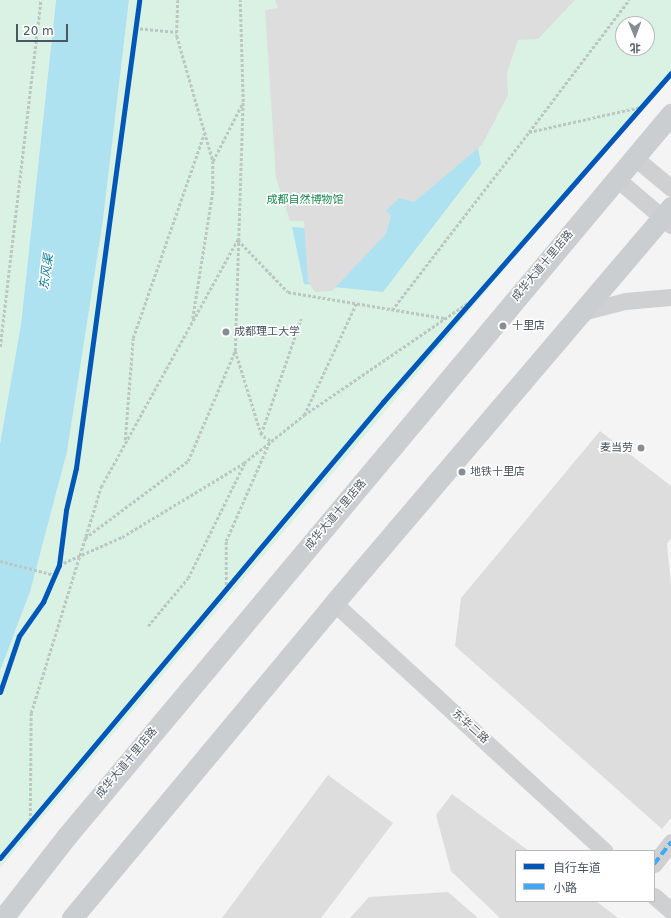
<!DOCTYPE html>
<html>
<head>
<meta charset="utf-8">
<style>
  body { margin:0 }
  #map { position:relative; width:671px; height:918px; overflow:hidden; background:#f4f4f4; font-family:"DejaVu Sans","Noto Sans SC",sans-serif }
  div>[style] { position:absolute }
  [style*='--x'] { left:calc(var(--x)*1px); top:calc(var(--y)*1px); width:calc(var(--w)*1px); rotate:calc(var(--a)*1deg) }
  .green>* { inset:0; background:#d9f2e3 }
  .water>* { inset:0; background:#aee2f0 }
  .building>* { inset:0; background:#ddddde }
  .path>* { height:2.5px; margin-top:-1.25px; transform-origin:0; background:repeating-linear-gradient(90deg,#bcc7c4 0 3px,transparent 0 5px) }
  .minor>* { height:17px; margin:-8.5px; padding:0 8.5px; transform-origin:8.5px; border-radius:8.5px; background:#ced0d2 }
  .major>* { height:21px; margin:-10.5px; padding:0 10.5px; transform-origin:10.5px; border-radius:10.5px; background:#caced1 }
  .quiet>* { height:4px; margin-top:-2px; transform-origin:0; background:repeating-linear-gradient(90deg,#3fa9f5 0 8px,transparent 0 12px) }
  .cycleway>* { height:5px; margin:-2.5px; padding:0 2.5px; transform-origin:2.5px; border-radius:2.5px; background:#0057b8 }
  .dots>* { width:11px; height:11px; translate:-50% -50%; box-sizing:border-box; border:2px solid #fff; border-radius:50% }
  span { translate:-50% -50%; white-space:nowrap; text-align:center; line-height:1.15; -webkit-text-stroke:3px #fff; paint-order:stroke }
  .park-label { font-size:11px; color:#17864f }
  .street-label { font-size:11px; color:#4a5661 }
  .poi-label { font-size:11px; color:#4a5661 }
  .left { translate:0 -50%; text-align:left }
  .right { translate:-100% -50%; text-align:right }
  .water-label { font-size:12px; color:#0c7c9b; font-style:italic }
  .legend { position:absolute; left:515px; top:850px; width:140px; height:52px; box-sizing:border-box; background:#fff; border:1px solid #b7bbc0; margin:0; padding:5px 7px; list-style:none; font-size:12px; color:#4a5661 }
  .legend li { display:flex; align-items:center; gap:8px; height:20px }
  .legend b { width:20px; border:1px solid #b7bbc0 }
  .north { position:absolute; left:615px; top:16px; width:40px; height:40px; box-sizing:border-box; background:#fff; border:1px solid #b7bbc0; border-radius:50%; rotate:179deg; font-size:11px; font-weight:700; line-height:16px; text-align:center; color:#4a5661 }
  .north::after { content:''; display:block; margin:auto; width:14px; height:18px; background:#868d94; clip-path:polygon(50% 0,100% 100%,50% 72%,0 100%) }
  .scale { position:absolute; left:16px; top:24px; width:52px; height:18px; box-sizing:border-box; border:2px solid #4a5661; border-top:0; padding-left:5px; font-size:12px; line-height:14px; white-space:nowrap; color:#4a5661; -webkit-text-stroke:3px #fff; paint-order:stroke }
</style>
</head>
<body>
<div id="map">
  <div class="green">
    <div style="clip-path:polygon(0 0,56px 0,21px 324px,0 444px)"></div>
    <div style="clip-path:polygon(evenodd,129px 0,671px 0,671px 72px,0 868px,0 671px,30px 592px,67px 452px,103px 220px,129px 0,623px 24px,647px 24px,647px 48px,623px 48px,623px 24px)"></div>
  </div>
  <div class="water">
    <div style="clip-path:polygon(56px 0,129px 0,103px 220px,67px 452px,30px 592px,0 671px,0 444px,21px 324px)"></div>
    <div style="clip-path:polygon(452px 138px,478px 148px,481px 164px,383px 292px,304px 284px,292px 227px,362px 233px)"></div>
  </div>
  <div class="building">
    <div style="clip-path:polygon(275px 0,575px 0,538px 39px,518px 40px,507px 73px,508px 95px,482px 145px,414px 202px,399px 198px,386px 211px,391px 216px,386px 234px,332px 291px,315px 292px,308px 282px,304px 221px,290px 221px,276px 178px,265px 10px,278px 8px)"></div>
    <div style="clip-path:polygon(600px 431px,671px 486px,671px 538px,667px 544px,671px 585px,671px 818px,662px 829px,455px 646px,461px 598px)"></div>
    <div style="clip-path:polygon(328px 775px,393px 823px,321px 918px,222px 918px)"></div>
    <div style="clip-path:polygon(452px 794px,529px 851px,516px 851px,516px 901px,596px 901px,618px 918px,500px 918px,451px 871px,436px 815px)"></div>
    <div style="clip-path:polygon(448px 892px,478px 918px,350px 918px,369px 897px)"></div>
  </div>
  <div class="path">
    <div style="--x:178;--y:0;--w:36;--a:92"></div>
    <div style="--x:177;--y:36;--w:130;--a:73.9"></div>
    <div style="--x:213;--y:161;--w:31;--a:90"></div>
    <div style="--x:213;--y:192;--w:128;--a:99"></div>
    <div style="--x:135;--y:28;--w:42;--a:5.4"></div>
    <div style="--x:529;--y:132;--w:166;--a:-52.9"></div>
    <div style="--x:213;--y:161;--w:64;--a:-63"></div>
    <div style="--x:238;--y:240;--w:72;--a:46.1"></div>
    <div style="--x:288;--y:292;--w:158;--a:9.5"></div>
    <div style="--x:392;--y:310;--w:225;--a:-52.4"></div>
    <div style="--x:529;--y:132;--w:115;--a:-12.6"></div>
    <div style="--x:0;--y:347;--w:349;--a:-83.3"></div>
    <div style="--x:304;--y:415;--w:123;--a:-64.9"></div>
    <div style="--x:261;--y:434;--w:122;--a:-70.8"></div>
    <div style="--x:125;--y:440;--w:102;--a:-85.5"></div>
    <div style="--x:133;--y:338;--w:216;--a:-70.8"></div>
    <div style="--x:85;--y:538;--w:129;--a:-36.8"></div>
    <div style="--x:188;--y:461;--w:120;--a:-66.9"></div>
    <div style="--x:0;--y:561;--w:57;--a:14.3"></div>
    <div style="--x:59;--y:565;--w:69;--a:-24"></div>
    <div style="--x:122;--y:537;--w:143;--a:-31.2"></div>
    <div style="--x:244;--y:463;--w:77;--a:-38.7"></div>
    <div style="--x:304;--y:415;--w:204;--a:-34.4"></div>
    <div style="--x:226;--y:590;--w:49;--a:-90"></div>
    <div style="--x:226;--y:541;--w:109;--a:-66.3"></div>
    <div style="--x:270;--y:441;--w:11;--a:-146"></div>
    <div style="--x:261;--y:435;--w:88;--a:-107.2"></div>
    <div style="--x:235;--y:351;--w:249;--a:-88.2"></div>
    <div style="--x:243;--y:102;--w:102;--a:-91.7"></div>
    <div style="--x:148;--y:626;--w:62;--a:-50.2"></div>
    <div style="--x:188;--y:578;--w:127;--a:-63.8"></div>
    <div style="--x:30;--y:821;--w:108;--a:-89.5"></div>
    <div style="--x:31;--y:713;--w:237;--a:-72.8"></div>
    <div style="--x:101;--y:487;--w:283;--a:-61.1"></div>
  </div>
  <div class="minor">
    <div style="--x:635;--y:158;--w:47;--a:39.8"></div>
    <div style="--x:617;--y:179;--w:71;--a:40.4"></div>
    <div style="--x:582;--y:312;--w:44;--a:-14.3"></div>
    <div style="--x:625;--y:301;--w:46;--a:-5"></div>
    <div style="--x:334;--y:603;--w:367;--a:42.5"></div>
    <div style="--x:654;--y:864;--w:28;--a:-52"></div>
    <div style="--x:654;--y:896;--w:23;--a:41"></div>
  </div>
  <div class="major">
    <div style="--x:3;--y:918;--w:103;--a:-52.1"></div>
    <div style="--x:66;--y:837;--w:943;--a:-50.08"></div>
    <div style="--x:72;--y:918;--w:410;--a:-50.2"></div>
    <div style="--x:334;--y:603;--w:520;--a:-49.6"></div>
  </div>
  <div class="quiet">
    <div style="--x:654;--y:864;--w:28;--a:-52"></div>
  </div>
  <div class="cycleway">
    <div style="--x:0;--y:692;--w:59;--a:-71.3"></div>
    <div style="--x:19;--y:636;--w:42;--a:-54.8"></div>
    <div style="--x:43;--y:602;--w:40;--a:-66.6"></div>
    <div style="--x:59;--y:565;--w:55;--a:-82.7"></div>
    <div style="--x:66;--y:510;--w:43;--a:-76.6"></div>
    <div style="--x:76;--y:468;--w:472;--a:-82.3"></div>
    <div style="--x:0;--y:858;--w:596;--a:-49.97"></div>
    <div style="--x:383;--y:402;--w:437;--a:-48.8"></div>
  </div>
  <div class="dots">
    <div style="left:503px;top:326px;background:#868d94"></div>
    <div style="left:226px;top:332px;background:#868d94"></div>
    <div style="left:641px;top:448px;background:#868d94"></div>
    <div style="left:462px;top:472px;background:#868d94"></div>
  </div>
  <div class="park-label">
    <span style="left:305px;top:200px">成都自然博物馆</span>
  </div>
  <div class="street-label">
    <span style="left:543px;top:266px;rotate:-50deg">成华大道十里店路</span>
    <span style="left:336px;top:515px;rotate:-50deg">成华大道十里店路</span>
    <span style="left:470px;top:727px;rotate:42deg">东华二路</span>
    <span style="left:127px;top:763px;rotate:-50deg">成华大道十里店路</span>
  </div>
  <div class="poi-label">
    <span class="left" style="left:512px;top:326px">十里店</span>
    <span class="left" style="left:234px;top:332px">成都理工大学</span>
    <span class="right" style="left:633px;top:448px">麦当劳</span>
    <span class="left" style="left:470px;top:472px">地铁十里店</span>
  </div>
  <div class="water-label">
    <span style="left:47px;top:272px;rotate:-82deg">东风渠</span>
  </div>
  <ul class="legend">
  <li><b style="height:5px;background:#0057b8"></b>自行车道</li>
  <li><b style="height:5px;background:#3fa9f5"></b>小路</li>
  </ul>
  <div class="north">北</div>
  <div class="scale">20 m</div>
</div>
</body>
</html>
